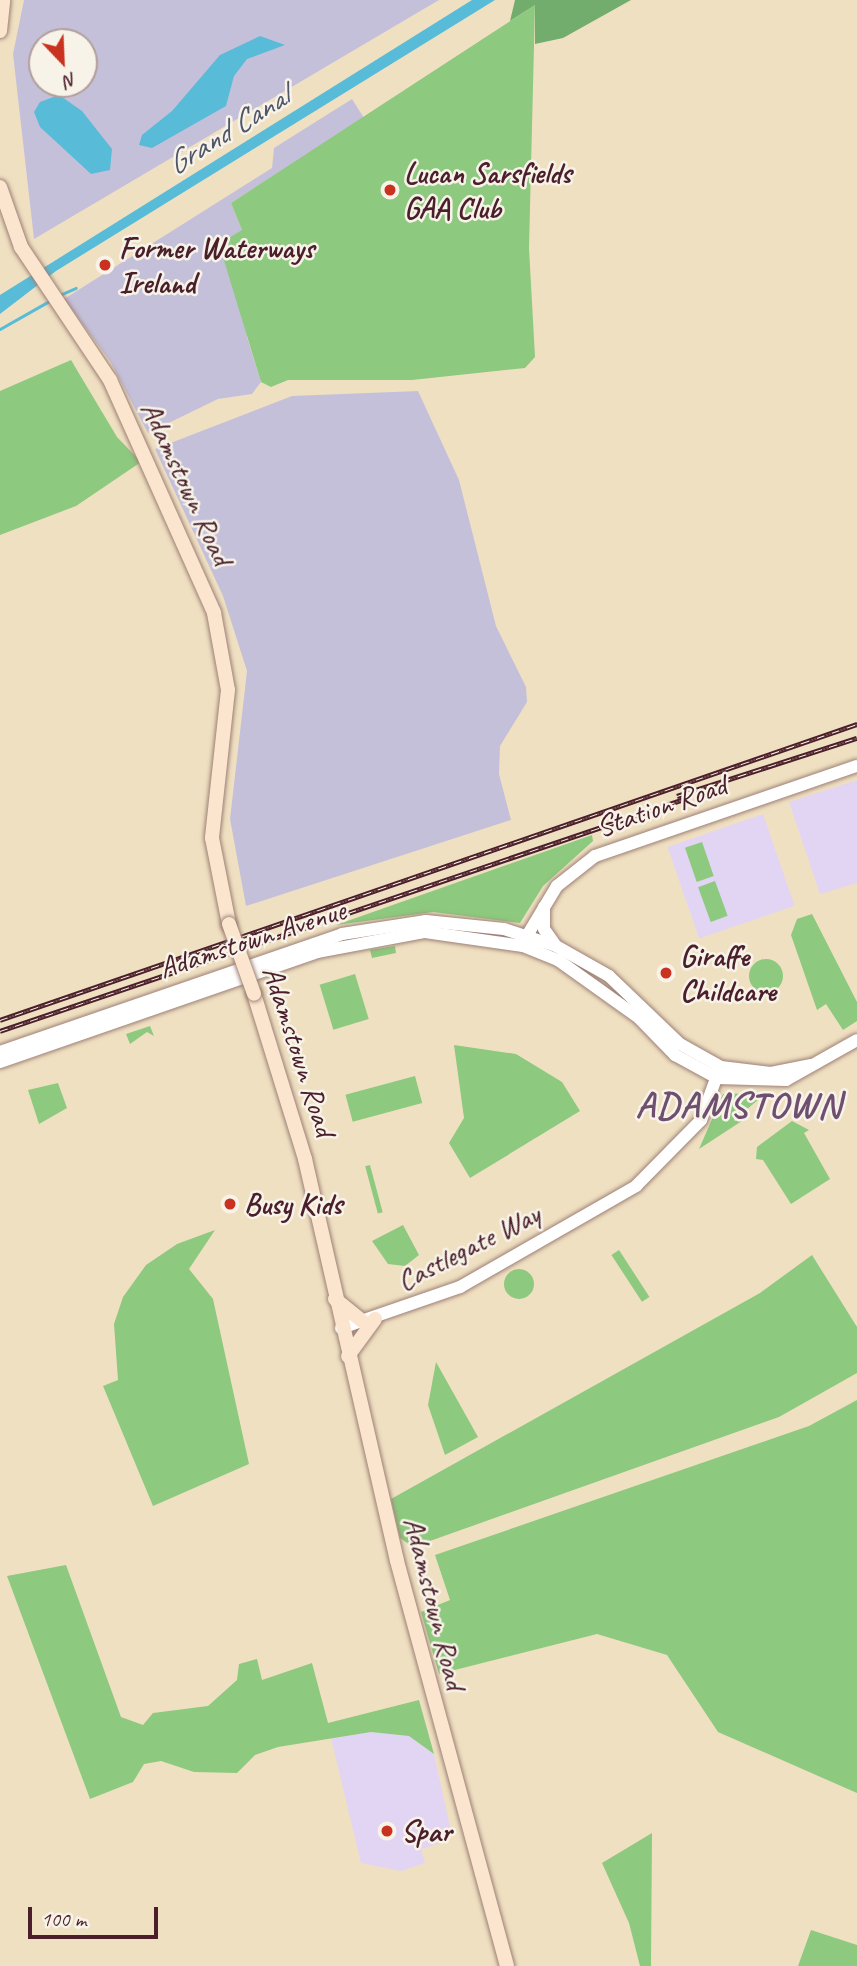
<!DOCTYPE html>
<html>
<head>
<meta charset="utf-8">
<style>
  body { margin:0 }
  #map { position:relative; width:857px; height:1966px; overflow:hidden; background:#f0e0c2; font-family:Caveat,sans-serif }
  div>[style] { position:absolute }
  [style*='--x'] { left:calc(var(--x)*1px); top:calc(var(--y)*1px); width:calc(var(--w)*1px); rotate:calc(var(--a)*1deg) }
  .built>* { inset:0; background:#e2d4f3; transform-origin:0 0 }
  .industrial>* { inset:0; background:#c5c0da }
  .green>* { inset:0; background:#8dc97e; transform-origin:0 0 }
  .round { border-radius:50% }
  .forest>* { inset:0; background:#72ad6d }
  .water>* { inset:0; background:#58bbd7 }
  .stream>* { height:2.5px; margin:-1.25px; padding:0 1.25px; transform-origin:1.25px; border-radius:1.25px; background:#58bbd7 }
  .roads { filter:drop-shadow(0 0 2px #9d8076) drop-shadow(0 0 2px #9d8076) }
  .tertiary>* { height:12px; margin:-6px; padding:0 6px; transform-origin:6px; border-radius:6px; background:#fff }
  .secondary>* { height:14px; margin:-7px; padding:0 7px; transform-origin:7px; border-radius:7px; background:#fce5cf }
  .rail>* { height:5px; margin-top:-2.5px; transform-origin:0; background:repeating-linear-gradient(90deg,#f7f3e8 0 8px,#4a1f2b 0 16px); box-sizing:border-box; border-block:2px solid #4a1f2b }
  .bridges { filter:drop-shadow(0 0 2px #9d8076) drop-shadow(0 0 2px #9d8076) }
  .secondary-bridge>* { height:14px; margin:-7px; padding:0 7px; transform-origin:7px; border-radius:7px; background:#fce5cf }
  .dots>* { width:19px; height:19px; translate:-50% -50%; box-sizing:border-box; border:4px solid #f7f3e8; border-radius:50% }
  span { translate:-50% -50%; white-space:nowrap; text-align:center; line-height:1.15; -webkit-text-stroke:5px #f7f3e8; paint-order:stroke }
  .poi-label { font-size:30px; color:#4a1f2b; font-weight:700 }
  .left { translate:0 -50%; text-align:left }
  .street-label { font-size:30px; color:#4a1f2b }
  .water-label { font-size:32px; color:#4f5667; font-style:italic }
  .district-label { font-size:37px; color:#6f4f6f; font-weight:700; letter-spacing:2px }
  .north { position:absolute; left:28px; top:28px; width:70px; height:70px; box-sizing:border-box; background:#f7f3e8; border:2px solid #b29e9c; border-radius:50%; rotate:157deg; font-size:19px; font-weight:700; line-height:28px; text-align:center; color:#4a1f2b }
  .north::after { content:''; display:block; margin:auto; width:24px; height:32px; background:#c8321e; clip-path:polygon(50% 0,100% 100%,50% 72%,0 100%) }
  .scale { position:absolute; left:28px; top:1907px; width:130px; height:32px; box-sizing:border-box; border:4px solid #4a1f2b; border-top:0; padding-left:9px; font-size:21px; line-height:24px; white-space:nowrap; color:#4a1f2b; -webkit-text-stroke:5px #f7f3e8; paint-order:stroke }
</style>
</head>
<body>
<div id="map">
  <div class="built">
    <div style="clip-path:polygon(857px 780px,857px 883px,820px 894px,789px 802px)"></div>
    <div style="left:763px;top:814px;width:97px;height:101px;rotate:71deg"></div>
    <div style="clip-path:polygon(372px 1732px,409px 1736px,434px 1754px,450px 1827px,444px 1842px,421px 1849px,425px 1863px,401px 1871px,361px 1863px,331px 1738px)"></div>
  </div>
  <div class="industrial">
    <div style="clip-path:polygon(evenodd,24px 0,439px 0,34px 239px,13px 54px,24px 0,42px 42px,84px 42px,84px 84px,42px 84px,42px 42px)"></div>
    <div style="clip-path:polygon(352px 99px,364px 118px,231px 203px,242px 230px,247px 337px,261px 382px,252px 394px,218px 399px,148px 433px,110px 361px,64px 299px,272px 168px,274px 148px)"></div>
    <div style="clip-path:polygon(418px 391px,459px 480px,496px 626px,526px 687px,527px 702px,500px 746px,499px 774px,511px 820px,246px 906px,230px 819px,247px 671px,223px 596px,155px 449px,292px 396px)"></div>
  </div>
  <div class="green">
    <div style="clip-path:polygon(535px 5px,529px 248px,535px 357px,525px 368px,412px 380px,288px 380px,271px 387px,261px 382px,219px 244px,242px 230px,231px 203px)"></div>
    <div style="clip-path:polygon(71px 360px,117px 437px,141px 462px,76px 506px,0 535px,0 391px)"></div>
    <div style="clip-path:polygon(592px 835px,593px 841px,543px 886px,520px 923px,433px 912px,336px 925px)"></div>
    <div style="left:702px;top:842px;width:36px;height:18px;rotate:71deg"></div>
    <div style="left:715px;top:881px;width:37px;height:18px;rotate:70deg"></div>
    <div style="clip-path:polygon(812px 914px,857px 1002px,857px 1021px,843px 1030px,826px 1004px,817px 1010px,791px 935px,797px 919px)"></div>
    <div style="clip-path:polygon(395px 946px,396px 953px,372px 958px,370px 950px)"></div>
    <div class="round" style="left:749px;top:959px;width:34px;height:34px"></div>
    <div style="left:355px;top:974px;width:47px;height:37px;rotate:73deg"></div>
    <div style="clip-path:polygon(150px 1026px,154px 1036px,147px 1032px,130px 1044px,126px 1034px)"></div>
    <div style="clip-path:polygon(454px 1045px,516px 1054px,562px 1082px,580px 1111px,470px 1178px,449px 1143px,464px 1118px)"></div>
    <div style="left:415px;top:1076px;width:28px;height:72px;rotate:75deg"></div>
    <div style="clip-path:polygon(58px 1083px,67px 1108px,39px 1124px,28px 1090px)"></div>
    <div style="clip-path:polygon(766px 1093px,745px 1111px,748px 1117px,699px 1149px,723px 1094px)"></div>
    <div style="clip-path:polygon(792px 1121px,809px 1130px,804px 1133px,830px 1179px,791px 1204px,763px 1160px,756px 1159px,757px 1147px)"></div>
    <div style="left:370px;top:1165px;width:49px;height:5px;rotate:75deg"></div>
    <div style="clip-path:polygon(403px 1225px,419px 1255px,405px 1266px,388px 1264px,372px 1241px)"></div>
    <div style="clip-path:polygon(215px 1230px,189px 1269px,213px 1299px,249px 1464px,153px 1506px,103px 1386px,118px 1380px,114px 1324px,123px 1297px,146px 1265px,177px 1244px)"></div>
    <div style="left:619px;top:1250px;width:56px;height:9px;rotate:57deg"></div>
    <div style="clip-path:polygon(812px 1255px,857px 1327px,857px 1373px,779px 1417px,413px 1547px,400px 1538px,391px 1499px,760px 1293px)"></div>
    <div class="round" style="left:504px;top:1269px;width:30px;height:30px"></div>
    <div style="clip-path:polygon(436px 1362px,478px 1437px,445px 1455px,428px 1405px)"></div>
    <div style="clip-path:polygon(857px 1400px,857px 1793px,718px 1732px,667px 1655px,597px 1634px,439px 1674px,421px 1612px,450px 1600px,435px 1555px,809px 1426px)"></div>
    <div style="clip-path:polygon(66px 1565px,121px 1717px,143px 1725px,153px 1713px,208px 1706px,237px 1680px,239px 1664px,257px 1659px,262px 1680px,312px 1663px,328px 1723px,419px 1700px,434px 1754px,409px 1736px,371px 1732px,278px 1747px,255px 1755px,237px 1773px,194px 1772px,161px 1761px,144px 1764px,133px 1782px,90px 1799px,7px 1576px)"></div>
    <div style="clip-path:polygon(652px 1833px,651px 1966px,640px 1966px,629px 1923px,602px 1863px)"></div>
    <div style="clip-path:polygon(811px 1930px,857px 1945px,857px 1966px,798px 1966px)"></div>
  </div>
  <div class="forest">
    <div style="clip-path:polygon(515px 0,631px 0,563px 38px,535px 44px,535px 5px,510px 21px)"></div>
  </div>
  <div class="water">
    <div style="clip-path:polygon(472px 0,495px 0,56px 271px,0 314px,0 295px)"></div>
    <div style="clip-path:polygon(260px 36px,285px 45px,247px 59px,234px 76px,226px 106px,152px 148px,139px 145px,142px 135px,172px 111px,220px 55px)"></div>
    <div style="clip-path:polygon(59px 95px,82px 111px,112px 149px,110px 170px,91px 174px,40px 127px,34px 112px,40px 102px)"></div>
  </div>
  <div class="stream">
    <div style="--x:60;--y:295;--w:17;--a:-24"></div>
    <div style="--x:0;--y:329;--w:59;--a:-29.6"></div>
  </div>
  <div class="roads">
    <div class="tertiary">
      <div style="--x:544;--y:907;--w:22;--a:90"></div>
      <div style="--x:544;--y:929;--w:19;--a:55"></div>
      <div style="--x:525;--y:939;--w:62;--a:-58.9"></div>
      <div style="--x:557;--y:886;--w:48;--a:-38.3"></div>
      <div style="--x:595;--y:856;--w:277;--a:-19"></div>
      <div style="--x:0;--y:1052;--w:362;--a:-19"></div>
      <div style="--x:342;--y:934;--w:85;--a:-8.8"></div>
      <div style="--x:426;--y:921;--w:78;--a:5.9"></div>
      <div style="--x:504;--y:929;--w:55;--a:18.1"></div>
      <div style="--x:556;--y:946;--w:61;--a:29.5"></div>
      <div style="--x:609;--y:976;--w:98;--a:43.8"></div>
      <div style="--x:680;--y:1044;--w:47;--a:29.3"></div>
      <div style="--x:721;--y:1067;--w:50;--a:6.8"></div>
      <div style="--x:771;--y:1073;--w:41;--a:-11.3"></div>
      <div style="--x:0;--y:1062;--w:336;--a:-19.1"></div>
      <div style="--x:317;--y:952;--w:110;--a:-10.5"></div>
      <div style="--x:425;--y:932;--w:99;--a:8.1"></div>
      <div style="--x:523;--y:946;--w:38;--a:22"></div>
      <div style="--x:558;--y:960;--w:100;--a:35.6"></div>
      <div style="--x:639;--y:1018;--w:52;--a:45.8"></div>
      <div style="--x:675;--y:1055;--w:48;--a:28.7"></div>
      <div style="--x:717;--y:1078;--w:69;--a:1.7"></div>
      <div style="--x:786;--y:1080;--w:81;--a:-29.4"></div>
      <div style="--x:341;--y:1328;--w:126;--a:-19"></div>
      <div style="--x:460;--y:1287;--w:203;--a:-29.8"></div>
      <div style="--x:636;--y:1186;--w:93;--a:-45.4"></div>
      <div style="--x:701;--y:1120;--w:53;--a:-70.2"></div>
    </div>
    <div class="secondary">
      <div style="--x:0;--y:31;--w:31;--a:-84"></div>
      <div style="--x:0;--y:187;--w:64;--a:70.7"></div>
      <div style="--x:21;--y:247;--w:160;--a:56.2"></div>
      <div style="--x:110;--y:380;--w:255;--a:65.9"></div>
      <div style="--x:214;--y:613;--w:78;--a:79.7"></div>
      <div style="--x:228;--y:690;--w:149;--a:96.2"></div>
      <div style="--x:212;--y:838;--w:88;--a:78.8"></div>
      <div style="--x:254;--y:994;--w:173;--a:72.8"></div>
      <div style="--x:305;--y:1159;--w:412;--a:77.1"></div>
      <div style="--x:397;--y:1561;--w:420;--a:74.8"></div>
      <div style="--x:335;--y:1299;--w:36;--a:39"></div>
      <div style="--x:348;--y:1356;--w:46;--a:-53.9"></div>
    </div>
  </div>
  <div class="rail">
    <div style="--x:677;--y:796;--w:189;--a:-17.9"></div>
    <div style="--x:0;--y:1020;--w:907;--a:-19.05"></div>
    <div style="--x:0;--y:1031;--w:725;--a:-18.73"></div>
  </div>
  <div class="bridges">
    <div class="secondary-bridge">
      <div style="--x:229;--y:924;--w:74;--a:70.3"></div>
    </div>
  </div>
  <div class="dots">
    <div style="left:390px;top:190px;background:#c8321e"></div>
    <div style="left:105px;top:265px;background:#c8321e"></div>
    <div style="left:666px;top:973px;background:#c8321e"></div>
    <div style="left:230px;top:1204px;background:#c8321e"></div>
    <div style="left:387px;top:1831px;background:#c8321e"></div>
  </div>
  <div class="poi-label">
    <span class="left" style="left:404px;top:190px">Lucan Sarsfields<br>GAA Club</span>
    <span class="left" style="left:119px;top:265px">Former Waterways<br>Ireland</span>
    <span class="left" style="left:680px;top:973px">Giraffe<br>Childcare</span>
    <span class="left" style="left:244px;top:1204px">Busy Kids</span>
    <span class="left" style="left:401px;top:1831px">Spar</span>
  </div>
  <div class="street-label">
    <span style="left:187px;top:483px;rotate:65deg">Adamstown Road</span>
    <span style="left:661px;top:806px;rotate:-19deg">Station Road</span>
    <span style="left:252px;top:939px;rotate:-18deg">Adamstown Avenue</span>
    <span style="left:299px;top:1051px;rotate:72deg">Adamstown Road</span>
    <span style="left:468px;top:1247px;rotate:-27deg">Castlegate Way</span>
    <span style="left:435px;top:1603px;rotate:76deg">Adamstown Road</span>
  </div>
  <div class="water-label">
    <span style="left:228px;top:131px;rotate:-32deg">Grand Canal</span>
  </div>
  <div class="district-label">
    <span style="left:739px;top:1105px">ADAMSTOWN</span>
  </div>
  <div class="north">N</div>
  <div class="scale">100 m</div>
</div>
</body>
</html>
